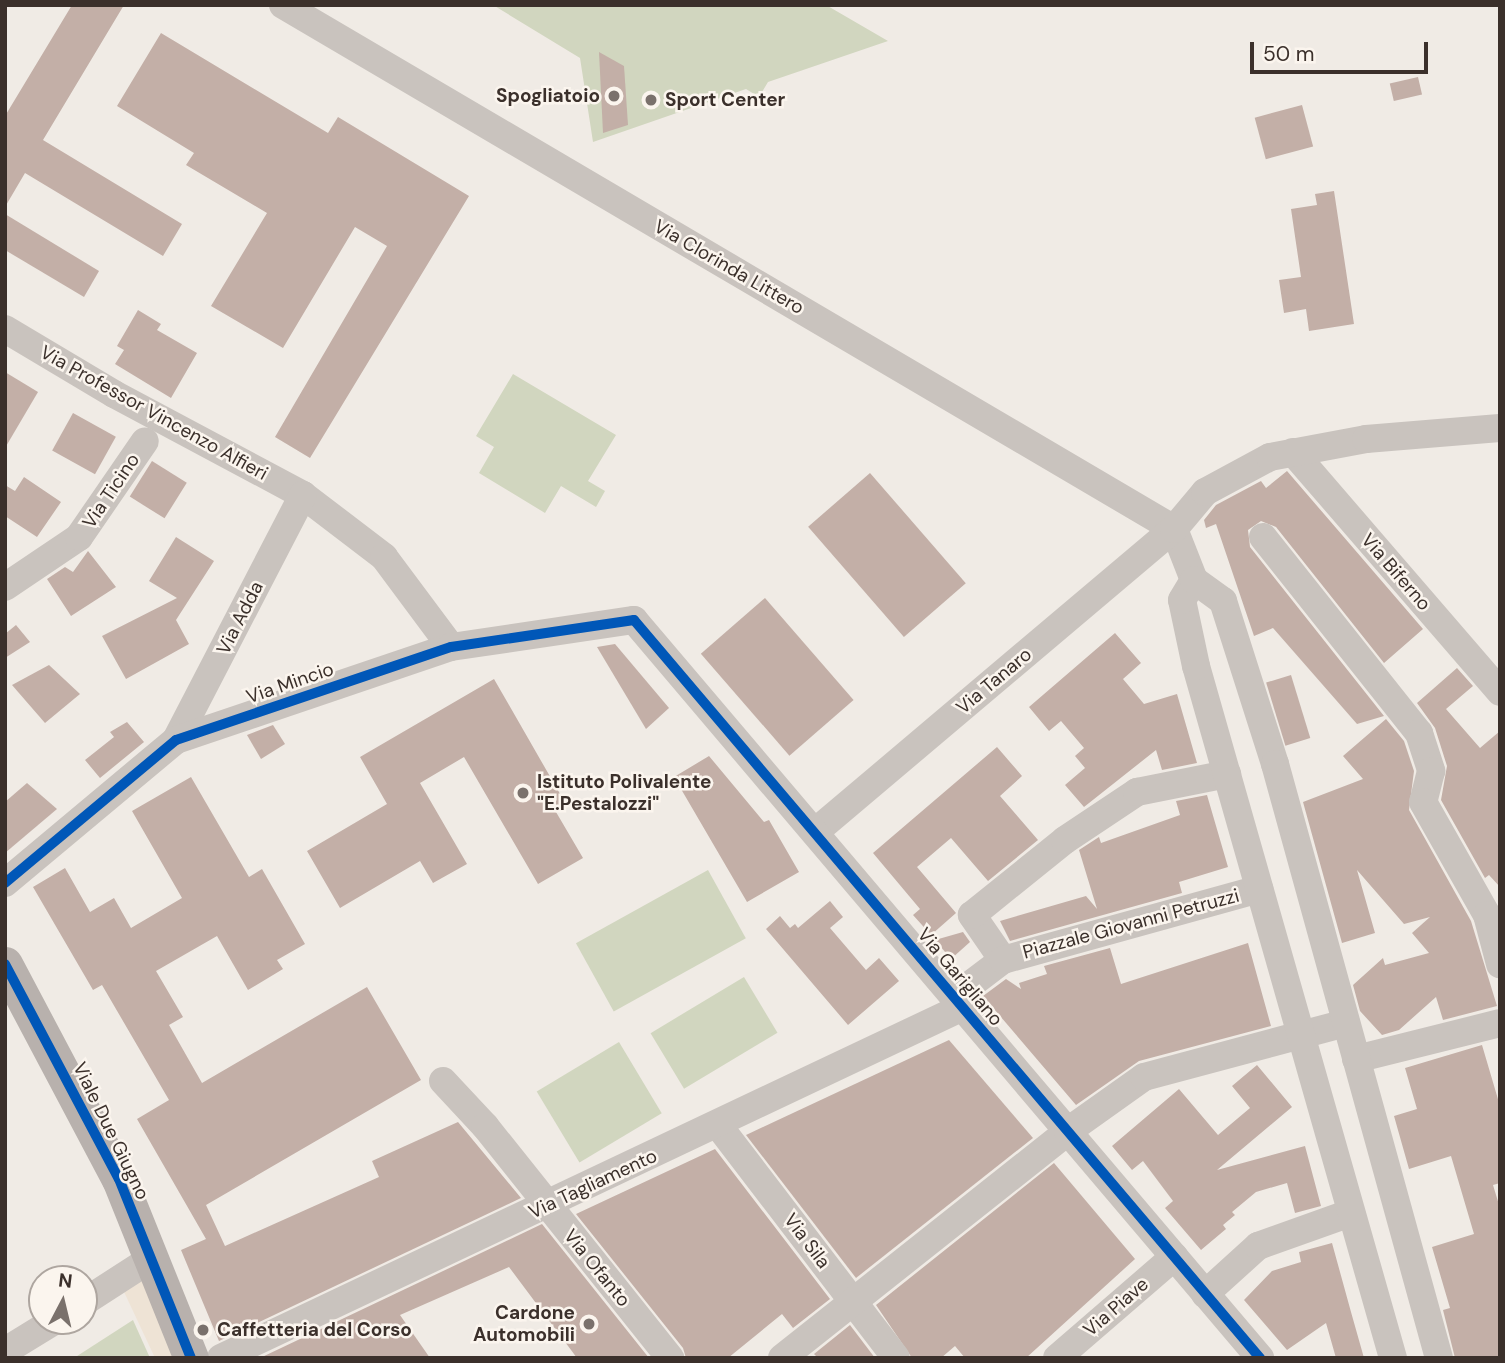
<!DOCTYPE html>
<html>
<head>
<meta charset="utf-8">
<style>
  body { margin:0 }
  #map { position:relative; width:1505px; height:1363px; overflow:hidden; background:#f0ebe5; font-family:"DM Sans",sans-serif }
  div>[style] { position:absolute }
  [style*='--x'] { left:calc(var(--x)*1px); top:calc(var(--y)*1px); width:calc(var(--w)*1px); rotate:calc(var(--a)*1deg) }
  .green>* { inset:0; background:#d1d6bf; transform-origin:0 0 }
  .plaza>* { inset:0; background:#eee3d5 }
  .building>* { inset:0; background:#c3afa7; transform-origin:0 0 }
  .minor>* { height:28px; margin:-14px; padding:0 14px; transform-origin:14px; border-radius:14px; background:#c9c3be }
  .major>* { height:35px; margin:-17.5px; padding:0 17.5px; transform-origin:17.5px; border-radius:17.5px; background:#b8b1ad }
  .cycleway>* { height:10px; margin:-5px; padding:0 5px; transform-origin:5px; border-radius:5px; background:#0057b8 }
  .dots>* { width:19px; height:19px; translate:-50% -50%; box-sizing:border-box; border:4px solid #fbf5ee; border-radius:50% }
  span { translate:-50% -50%; white-space:nowrap; text-align:center; line-height:1.15; -webkit-text-stroke:5px #fbf5ee; paint-order:stroke }
  .poi-label { font-size:19px; color:#3b302b; font-weight:700 }
  .right { translate:-100% -50%; text-align:right }
  .left { translate:0 -50%; text-align:left }
  .street-label { font-size:19px; color:#3b302b }
  .frame { position:absolute; inset:0; border:7px solid #3b302b; pointer-events:none }
  .north { position:absolute; left:28px; top:1265px; width:70px; height:70px; box-sizing:border-box; background:#fbf5ee; border:2px solid #aea6a0; border-radius:50%; rotate:7deg; font-size:19px; font-weight:700; line-height:28px; text-align:center; color:#3b302b }
  .north::after { content:''; display:block; margin:auto; width:24px; height:32px; background:#7a716c; clip-path:polygon(50% 0,100% 100%,50% 72%,0 100%) }
  .scale { position:absolute; left:1250px; top:42px; width:178px; height:32px; box-sizing:border-box; border:4px solid #3b302b; border-top:0; padding-left:9px; font-size:21px; line-height:24px; white-space:nowrap; color:#3b302b; -webkit-text-stroke:5px #fbf5ee; paint-order:stroke }
</style>
</head>
<body>
<div id="map">
  <div class="green">
    <div style="clip-path:polygon(493px 5px,826px 5px,888px 41px,768px 82px,759px 97px,746px 89px,593px 142px,580px 58px)"></div>
    <div style="clip-path:polygon(513px 374px,616px 435px,588px 481px,605px 491px,596px 507px,561px 486px,545px 513px,479px 473px,494px 447px,476px 436px)"></div>
    <div style="left:708px;top:870px;width:78px;height:151px;rotate:61deg"></div>
    <div style="left:744px;top:977px;width:65px;height:109px;rotate:59deg"></div>
    <div style="left:619px;top:1042px;width:83px;height:96px;rotate:59deg"></div>
    <div style="clip-path:polygon(133px 1320px,150px 1358px,74px 1358px)"></div>
  </div>
  <div class="plaza">
    <div style="clip-path:polygon(149px 1260px,191px 1358px,155px 1358px,118px 1279px)"></div>
  </div>
  <div class="building">
    <div style="clip-path:polygon(72px 5px,124px 5px,43px 140px,182px 224px,163px 256px,25px 173px,5px 207px,5px 116px)"></div>
    <div style="clip-path:polygon(161px 33px,328px 133px,338px 117px,469px 196px,310px 458px,275px 437px,387px 246px,355px 227px,283px 348px,211px 306px,267px 213px,186px 165px,194px 153px,117px 106px)"></div>
    <div style="clip-path:polygon(599px 52px,624px 66px,628px 125px,603px 133px)"></div>
    <div style="left:1418px;top:77px;width:18px;height:29px;rotate:77deg"></div>
    <div style="left:1302px;top:105px;width:43px;height:49px;rotate:75deg"></div>
    <div style="clip-path:polygon(1334px 191px,1354px 324px,1309px 331px,1306px 309px,1284px 313px,1279px 280px,1301px 277px,1291px 209px,1317px 205px,1315px 194px)"></div>
    <div style="clip-path:polygon(5px 214px,99px 271px,84px 297px,5px 250px)"></div>
    <div style="clip-path:polygon(138px 310px,161px 324px,157px 330px,197px 353px,171px 398px,115px 364px,124px 350px,117px 346px)"></div>
    <div style="clip-path:polygon(5px 372px,38px 392px,5px 448px)"></div>
    <div style="left:73px;top:413px;width:49px;height:43px;rotate:29deg"></div>
    <div style="left:152px;top:461px;width:41px;height:42px;rotate:32deg"></div>
    <div style="clip-path:polygon(1287px 471px,1423px 629px,1384px 663px,1276px 527px,1261px 521px,1248px 530px,1250px 547px,1384px 716px,1357px 724px,1273px 628px,1254px 636px,1216px 524px,1206px 528px,1204px 520px,1216px 505px,1261px 481px,1266px 488px)"></div>
    <div style="left:870px;top:473px;width:146px;height:82px;rotate:49deg"></div>
    <div style="clip-path:polygon(24px 477px,61px 502px,37px 537px,5px 516px,5px 485px,15px 491px)"></div>
    <div style="clip-path:polygon(176px 537px,214px 561px,176px 620px,189px 644px,126px 679px,102px 636px,177px 598px,149px 581px)"></div>
    <div style="clip-path:polygon(88px 551px,116px 587px,71px 616px,47px 579px,65px 567px,73px 572px)"></div>
    <div style="left:765px;top:598px;width:135px;height:85px;rotate:49deg"></div>
    <div style="clip-path:polygon(16px 625px,30px 642px,5px 658px,5px 634px)"></div>
    <div style="clip-path:polygon(1115px 633px,1141px 663px,1123px 679px,1144px 704px,1177px 694px,1197px 763px,1162px 770px,1156px 750px,1084px 807px,1065px 785px,1085px 768px,1075px 756px,1084px 748px,1061px 721px,1049px 731px,1029px 707px)"></div>
    <div style="clip-path:polygon(615px 644px,669px 708px,646px 729px,597px 647px)"></div>
    <div style="clip-path:polygon(49px 665px,80px 694px,45px 723px,12px 685px)"></div>
    <div style="clip-path:polygon(1457px 668px,1473px 686px,1446px 709px,1480px 748px,1500px 731px,1500px 887px,1489px 875px,1485px 878px,1441px 800px,1447px 766px,1435px 728px,1417px 703px)"></div>
    <div style="left:1291px;top:675px;width:66px;height:26px;rotate:73deg"></div>
    <div style="clip-path:polygon(494px 679px,567px 806px,556px 812px,583px 858px,538px 884px,464px 757px,420px 783px,467px 864px,433px 883px,420px 861px,340px 908px,307px 851px,387px 804px,360px 757px)"></div>
    <div style="clip-path:polygon(1386px 719px,1404px 741px,1414px 771px,1409px 810px,1471px 921px,1497px 1006px,1443px 1020px,1436px 997px,1399px 1030px,1382px 1035px,1360px 1011px,1353px 985px,1383px 958px,1385px 965px,1429px 953px,1412px 933px,1430px 917px,1404px 924px,1357px 870px,1375px 933px,1342px 943px,1303px 802px,1363px 779px,1343px 756px)"></div>
    <div style="clip-path:polygon(127px 722px,144px 742px,100px 778px,85px 760px,114px 737px,110px 732px)"></div>
    <div style="clip-path:polygon(273px 725px,285px 744px,261px 759px,247px 735px)"></div>
    <div style="clip-path:polygon(997px 747px,1022px 776px,1000px 796px,1038px 840px,988px 881px,951px 838px,917px 867px,956px 913px,931px 935px,913px 915px,920px 909px,873px 853px)"></div>
    <div style="clip-path:polygon(709px 756px,764px 822px,769px 820px,799px 872px,747px 902px,674px 777px)"></div>
    <div style="clip-path:polygon(191px 777px,249px 877px,262px 869px,305px 944px,277px 960px,283px 969px,248px 990px,217px 936px,156px 971px,183px 1017px,169px 1025px,202px 1083px,367px 987px,421px 1080px,206px 1205px,225px 1246px,379px 1177px,372px 1161px,458px 1122px,521px 1198px,219px 1341px,181px 1250px,206px 1239px,137px 1119px,169px 1100px,102px 985px,93px 990px,33px 887px,65px 868px,90px 912px,114px 898px,131px 928px,182px 898px,132px 811px)"></div>
    <div style="clip-path:polygon(27px 783px,57px 809px,5px 853px,5px 802px)"></div>
    <div style="clip-path:polygon(1207px 795px,1228px 867px,1179px 882px,1182px 893px,1010px 941px,1000px 921px,1086px 896px,1097px 909px,1079px 850px,1099px 837px,1101px 843px,1180px 815px,1176px 801px)"></div>
    <div style="clip-path:polygon(830px 901px,843px 917px,830px 928px,866px 970px,879px 958px,899px 981px,848px 1025px,766px 929px,780px 916px,790px 928px,795px 924px,798px 928px)"></div>
    <div style="clip-path:polygon(963px 932px,970px 942px,951px 959px,935px 940px)"></div>
    <div style="clip-path:polygon(1248px 943px,1271px 1026px,1139px 1061px,1076px 1105px,983px 996px,1006px 979px,1021px 989px,1019px 983px,1047px 974px,1044px 966px,1110px 948px,1121px 984px)"></div>
    <div style="clip-path:polygon(949px 1040px,1033px 1138px,856px 1278px,746px 1135px)"></div>
    <div style="clip-path:polygon(1482px 1045px,1500px 1106px,1500px 1183px,1493px 1185px,1500px 1208px,1500px 1358px,1455px 1358px,1443px 1310px,1450px 1308px,1432px 1247px,1474px 1234px,1451px 1156px,1409px 1169px,1394px 1116px,1417px 1109px,1405px 1068px)"></div>
    <div style="clip-path:polygon(1257px 1065px,1292px 1107px,1217px 1170px,1305px 1146px,1321px 1206px,1295px 1213px,1287px 1183px,1256px 1192px,1232px 1212px,1235px 1215px,1223px 1225px,1226px 1229px,1201px 1250px,1165px 1208px,1173px 1201px,1143px 1161px,1132px 1170px,1112px 1146px,1179px 1089px,1218px 1135px,1250px 1108px,1232px 1086px)"></div>
    <div style="clip-path:polygon(715px 1149px,830px 1299px,793px 1328px,782px 1314px,728px 1358px,686px 1358px,683px 1348px,576px 1214px)"></div>
    <div style="clip-path:polygon(1054px 1163px,1135px 1259px,1026px 1358px,965px 1358px,955px 1346px,941px 1358px,912px 1358px,876px 1305px)"></div>
    <div style="clip-path:polygon(542px 1224px,649px 1358px,577px 1358px,509px 1267px,400px 1315px,430px 1358px,260px 1358px)"></div>
    <div style="clip-path:polygon(1332px 1243px,1351px 1312px,1364px 1358px,1336px 1358px,1326px 1323px,1287px 1350px,1244px 1300px,1272px 1271px,1301px 1262px,1299px 1252px)"></div>
    <div style="clip-path:polygon(850px 1325px,875px 1358px,818px 1358px,814px 1354px)"></div>
  </div>
  <div class="minor">
    <div style="--x:283;--y:5;--w:1034;--a:30.46"></div>
    <div style="--x:5;--y:329;--w:127;--a:30.8"></div>
    <div style="--x:114;--y:394;--w:214;--a:28.1"></div>
    <div style="--x:303;--y:495;--w:102;--a:37.4"></div>
    <div style="--x:384;--y:557;--w:112;--a:53.3"></div>
    <div style="--x:1293;--y:452;--w:317;--a:49.2"></div>
    <div style="--x:1174;--y:529;--w:55;--a:68.6"></div>
    <div style="--x:1263;--y:537;--w:251;--a:51.5"></div>
    <div style="--x:1419;--y:733;--w:40;--a:72"></div>
    <div style="--x:1431;--y:771;--w:32;--a:104"></div>
    <div style="--x:1423;--y:802;--w:130;--a:60.5"></div>
    <div style="--x:1487;--y:915;--w:51;--a:75.1"></div>
    <div style="--x:5;--y:587;--w:89;--a:-34"></div>
    <div style="--x:79;--y:537;--w:116;--a:-55.5"></div>
    <div style="--x:176;--y:740;--w:276;--a:-62.6"></div>
    <div style="--x:815;--y:832;--w:470;--a:-40.2"></div>
    <div style="--x:1174;--y:529;--w:48;--a:-50"></div>
    <div style="--x:1205;--y:492;--w:74;--a:-28.3"></div>
    <div style="--x:1270;--y:457;--w:98;--a:-10.6"></div>
    <div style="--x:1366;--y:439;--w:134;--a:-4.7"></div>
    <div style="--x:5;--y:883;--w:223;--a:-39.9"></div>
    <div style="--x:176;--y:740;--w:290;--a:-18.7"></div>
    <div style="--x:451;--y:647;--w:185;--a:-8.4"></div>
    <div style="--x:634;--y:620;--w:968;--a:49.69"></div>
    <div style="--x:1003;--y:960;--w:55;--a:-124.6"></div>
    <div style="--x:972;--y:915;--w:119;--a:-38.9"></div>
    <div style="--x:1065;--y:840;--w:87;--a:-33.7"></div>
    <div style="--x:1137;--y:792;--w:92;--a:-11.3"></div>
    <div style="--x:954;--y:997;--w:61;--a:-37.1"></div>
    <div style="--x:1003;--y:960;--w:266;--a:-15.5"></div>
    <div style="--x:1356;--y:1059;--w:148;--a:-14"></div>
    <div style="--x:443;--y:1081;--w:62;--a:47"></div>
    <div style="--x:485;--y:1126;--w:297;--a:51.4"></div>
    <div style="--x:718;--y:1125;--w:293;--a:52.6"></div>
    <div style="--x:1205;--y:1294;--w:72;--a:-42.2"></div>
    <div style="--x:1258;--y:1246;--w:98;--a:-19.7"></div>
    <div style="--x:84;--y:1302;--w:77;--a:-32.9"></div>
    <div style="--x:5;--y:1351;--w:57;--a:-31.5"></div>
    <div style="--x:221;--y:1358;--w:821;--a:-25.32"></div>
    <div style="--x:782;--y:1358;--w:365;--a:-38.4"></div>
    <div style="--x:1068;--y:1131;--w:93;--a:-35.4"></div>
    <div style="--x:1144;--y:1077;--w:209;--a:-15"></div>
    <div style="--x:1057;--y:1358;--w:155;--a:-40.8"></div>
    <div style="--x:1393;--y:1358;--w:719;--a:-105.89"></div>
    <div style="--x:1196;--y:666;--w:67;--a:-102"></div>
    <div style="--x:1182;--y:600;--w:23;--a:-59"></div>
    <div style="--x:1194;--y:580;--w:36;--a:36"></div>
    <div style="--x:1223;--y:601;--w:171;--a:72.3"></div>
    <div style="--x:1275;--y:764;--w:616;--a:74.57"></div>
  </div>
  <div class="major">
    <div style="--x:5;--y:964;--w:243;--a:62.1"></div>
    <div style="--x:119;--y:1179;--w:193;--a:68.1"></div>
  </div>
  <div class="cycleway">
    <div style="--x:5;--y:883;--w:223;--a:-39.9"></div>
    <div style="--x:176;--y:740;--w:290;--a:-18.7"></div>
    <div style="--x:451;--y:647;--w:185;--a:-8.4"></div>
    <div style="--x:634;--y:620;--w:968;--a:49.69"></div>
    <div style="--x:5;--y:964;--w:243;--a:62.1"></div>
    <div style="--x:119;--y:1179;--w:193;--a:68.1"></div>
  </div>
  <div class="dots">
    <div style="left:614px;top:96px;background:#7a716c"></div>
    <div style="left:651px;top:100px;background:#7a716c"></div>
    <div style="left:523px;top:793px;background:#7a716c"></div>
    <div style="left:589px;top:1324px;background:#7a716c"></div>
    <div style="left:203px;top:1330px;background:#7a716c"></div>
  </div>
  <div class="poi-label">
    <span class="right" style="left:600px;top:96px">Spogliatoio</span>
    <span class="left" style="left:665px;top:100px">Sport Center</span>
    <span class="left" style="left:537px;top:793px">Istituto Polivalente<br>"E.Pestalozzi"</span>
    <span class="right" style="left:575px;top:1324px">Cardone<br>Automobili</span>
    <span class="left" style="left:217px;top:1330px">Caffetteria del Corso</span>
  </div>
  <div class="street-label">
    <span style="left:729px;top:267px;rotate:30deg">Via Clorinda Littero</span>
    <span style="left:154px;top:413px;rotate:29deg">Via Professor Vincenzo Alfieri</span>
    <span style="left:111px;top:491px;rotate:-56deg">Via Ticino</span>
    <span style="left:1396px;top:572px;rotate:49deg">Via Biferno</span>
    <span style="left:240px;top:618px;rotate:-63deg">Via Adda</span>
    <span style="left:994px;top:681px;rotate:-40deg">Via Tanaro</span>
    <span style="left:290px;top:683px;rotate:-19deg">Via Mincio</span>
    <span style="left:1131px;top:924px;rotate:-15deg">Piazzale Giovanni Petruzzi</span>
    <span style="left:960px;top:977px;rotate:50deg">Via Garigliano</span>
    <span style="left:111px;top:1131px;rotate:64deg">Viale Due Giugno</span>
    <span style="left:593px;top:1184px;rotate:-25deg">Via Tagliamento</span>
    <span style="left:807px;top:1241px;rotate:53deg">Via Sila</span>
    <span style="left:597px;top:1268px;rotate:51deg">Via Ofanto</span>
    <span style="left:1116px;top:1307px;rotate:-41deg">Via Piave</span>
  </div>
  <div class="frame"></div>
  <div class="north">N</div>
  <div class="scale">50 m</div>
</div>
</body>
</html>
